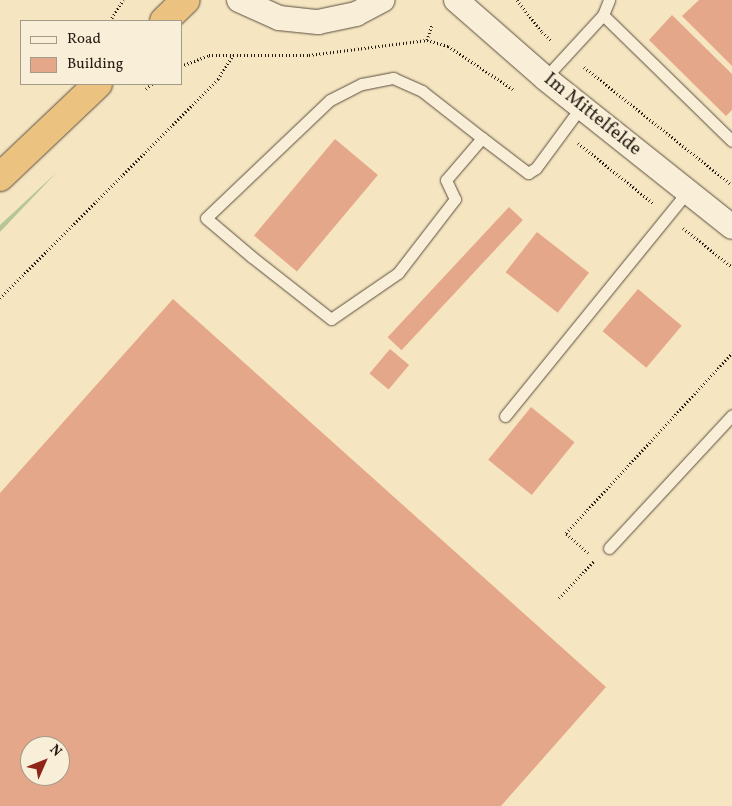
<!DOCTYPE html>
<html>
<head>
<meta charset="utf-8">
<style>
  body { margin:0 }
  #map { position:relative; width:732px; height:806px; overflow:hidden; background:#f6e5c1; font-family:Vollkorn,serif }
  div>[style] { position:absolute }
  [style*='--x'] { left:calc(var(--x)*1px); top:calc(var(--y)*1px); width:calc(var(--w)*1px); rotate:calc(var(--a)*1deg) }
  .green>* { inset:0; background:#b6c698 }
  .building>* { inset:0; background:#e5a78a; transform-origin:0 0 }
  .path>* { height:3px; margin-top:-1.5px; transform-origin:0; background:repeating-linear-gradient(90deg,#251d14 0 1px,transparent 0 3.5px) }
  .roads { filter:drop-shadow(0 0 1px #594f3f) drop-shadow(0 0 1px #594f3f) }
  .lane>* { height:11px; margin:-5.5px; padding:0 5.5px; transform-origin:5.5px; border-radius:5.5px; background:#f9eed7 }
  .street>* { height:24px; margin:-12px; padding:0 12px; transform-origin:12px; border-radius:12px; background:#f9eed7 }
  .highway>* { height:28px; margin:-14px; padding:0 14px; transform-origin:14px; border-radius:14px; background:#ebc280 }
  span { translate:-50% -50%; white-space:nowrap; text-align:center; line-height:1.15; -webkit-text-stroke:4.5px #f9eed7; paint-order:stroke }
  .street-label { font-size:19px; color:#251d14 }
  .legend { position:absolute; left:20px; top:20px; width:162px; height:65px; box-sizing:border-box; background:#f9eed7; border:1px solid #a49a89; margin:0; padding:6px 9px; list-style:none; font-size:15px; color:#251d14 }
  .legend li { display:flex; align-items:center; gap:10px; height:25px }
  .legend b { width:25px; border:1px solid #a49a89 }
  .north { position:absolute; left:20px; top:736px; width:50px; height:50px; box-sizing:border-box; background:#f9eed7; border:1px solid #a49a89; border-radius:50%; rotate:46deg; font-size:14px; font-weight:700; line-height:20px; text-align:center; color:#251d14 }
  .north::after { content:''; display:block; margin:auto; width:18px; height:22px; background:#8f2418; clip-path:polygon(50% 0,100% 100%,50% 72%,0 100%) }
</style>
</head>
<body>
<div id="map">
  <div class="green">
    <div style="clip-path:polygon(57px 172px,0 232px,0 225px)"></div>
  </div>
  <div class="building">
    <div style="clip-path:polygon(699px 0,732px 0,732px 66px,682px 16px)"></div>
    <div style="clip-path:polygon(672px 15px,732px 74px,732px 110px,726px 116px,649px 40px)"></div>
    <div style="left:335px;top:139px;width:56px;height:126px;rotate:40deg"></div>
    <div style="left:509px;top:207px;width:19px;height:178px;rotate:43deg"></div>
    <div style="left:537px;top:232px;width:66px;height:51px;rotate:38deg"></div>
    <div style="left:638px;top:289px;width:57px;height:55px;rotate:40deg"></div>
    <div style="clip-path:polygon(evenodd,173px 299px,606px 687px,501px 806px,0 806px,0 493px,173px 299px,30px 746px,60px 746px,60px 776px,30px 776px,30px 746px)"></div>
    <div style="left:390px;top:349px;width:25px;height:32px;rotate:40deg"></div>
    <div style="left:531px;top:407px;width:56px;height:68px;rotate:39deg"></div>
  </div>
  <div class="path">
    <div style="--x:517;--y:0;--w:41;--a:52"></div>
    <div style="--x:542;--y:32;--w:13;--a:42"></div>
    <div style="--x:110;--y:21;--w:25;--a:-58"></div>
    <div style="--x:427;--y:40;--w:16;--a:-72"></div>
    <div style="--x:181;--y:66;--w:30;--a:-21"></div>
    <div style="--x:209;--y:55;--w:100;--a:0"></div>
    <div style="--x:309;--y:55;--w:119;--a:-7.2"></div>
    <div style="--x:427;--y:40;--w:22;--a:16"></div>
    <div style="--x:448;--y:46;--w:79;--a:33.7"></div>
    <div style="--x:584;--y:67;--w:189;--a:38.6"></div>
    <div style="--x:146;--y:89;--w:8;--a:-40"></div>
    <div style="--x:578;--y:143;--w:96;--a:38.7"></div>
    <div style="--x:683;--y:228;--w:63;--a:38.5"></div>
    <div style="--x:0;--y:298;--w:309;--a:-45.1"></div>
    <div style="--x:218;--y:79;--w:28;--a:-58"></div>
    <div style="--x:588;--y:553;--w:30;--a:-138"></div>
    <div style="--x:566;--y:533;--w:245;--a:-47.3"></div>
    <div style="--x:559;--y:598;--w:51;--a:-46.6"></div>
  </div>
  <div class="roads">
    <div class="lane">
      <div style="--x:603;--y:15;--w:16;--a:-68"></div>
      <div style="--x:545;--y:78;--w:86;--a:-47.4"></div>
      <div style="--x:603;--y:15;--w:180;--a:44.3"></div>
      <div style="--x:482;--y:138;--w:55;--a:130.6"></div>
      <div style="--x:446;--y:180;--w:21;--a:65"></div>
      <div style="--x:455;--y:199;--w:93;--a:127.6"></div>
      <div style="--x:398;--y:273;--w:81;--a:145.5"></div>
      <div style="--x:331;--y:319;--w:100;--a:-141.9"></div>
      <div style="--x:252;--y:257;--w:60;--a:-139.7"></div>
      <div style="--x:206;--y:218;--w:171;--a:-43.6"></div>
      <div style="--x:330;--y:100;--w:36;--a:-27"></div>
      <div style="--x:362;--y:84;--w:32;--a:-11"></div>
      <div style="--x:393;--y:78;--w:32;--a:24"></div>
      <div style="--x:422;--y:91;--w:76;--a:38.1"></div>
      <div style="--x:482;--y:138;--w:58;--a:37.3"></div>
      <div style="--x:528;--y:173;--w:9;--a:-32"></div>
      <div style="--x:536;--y:168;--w:76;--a:-53.6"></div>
      <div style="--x:505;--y:416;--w:289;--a:-50.9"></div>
      <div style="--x:609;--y:548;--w:181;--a:-47.2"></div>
    </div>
    <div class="street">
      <div style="--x:239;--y:0;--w:44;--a:24.2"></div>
      <div style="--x:279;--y:18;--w:39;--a:6"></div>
      <div style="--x:318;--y:22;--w:39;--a:-12"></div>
      <div style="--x:356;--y:14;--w:30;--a:-28"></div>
      <div style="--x:456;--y:0;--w:118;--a:41.2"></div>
      <div style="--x:545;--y:78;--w:239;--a:38.5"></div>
    </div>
    <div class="highway">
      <div style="--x:164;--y:21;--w:30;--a:-44"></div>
      <div style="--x:0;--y:177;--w:135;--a:-43.5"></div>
    </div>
  </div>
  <div class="street-label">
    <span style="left:592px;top:115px;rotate:39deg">Im Mittelfelde</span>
  </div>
  <ul class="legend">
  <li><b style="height:6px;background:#f9eed7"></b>Road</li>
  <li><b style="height:14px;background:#e5a78a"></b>Building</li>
  </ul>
  <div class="north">N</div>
</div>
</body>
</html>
